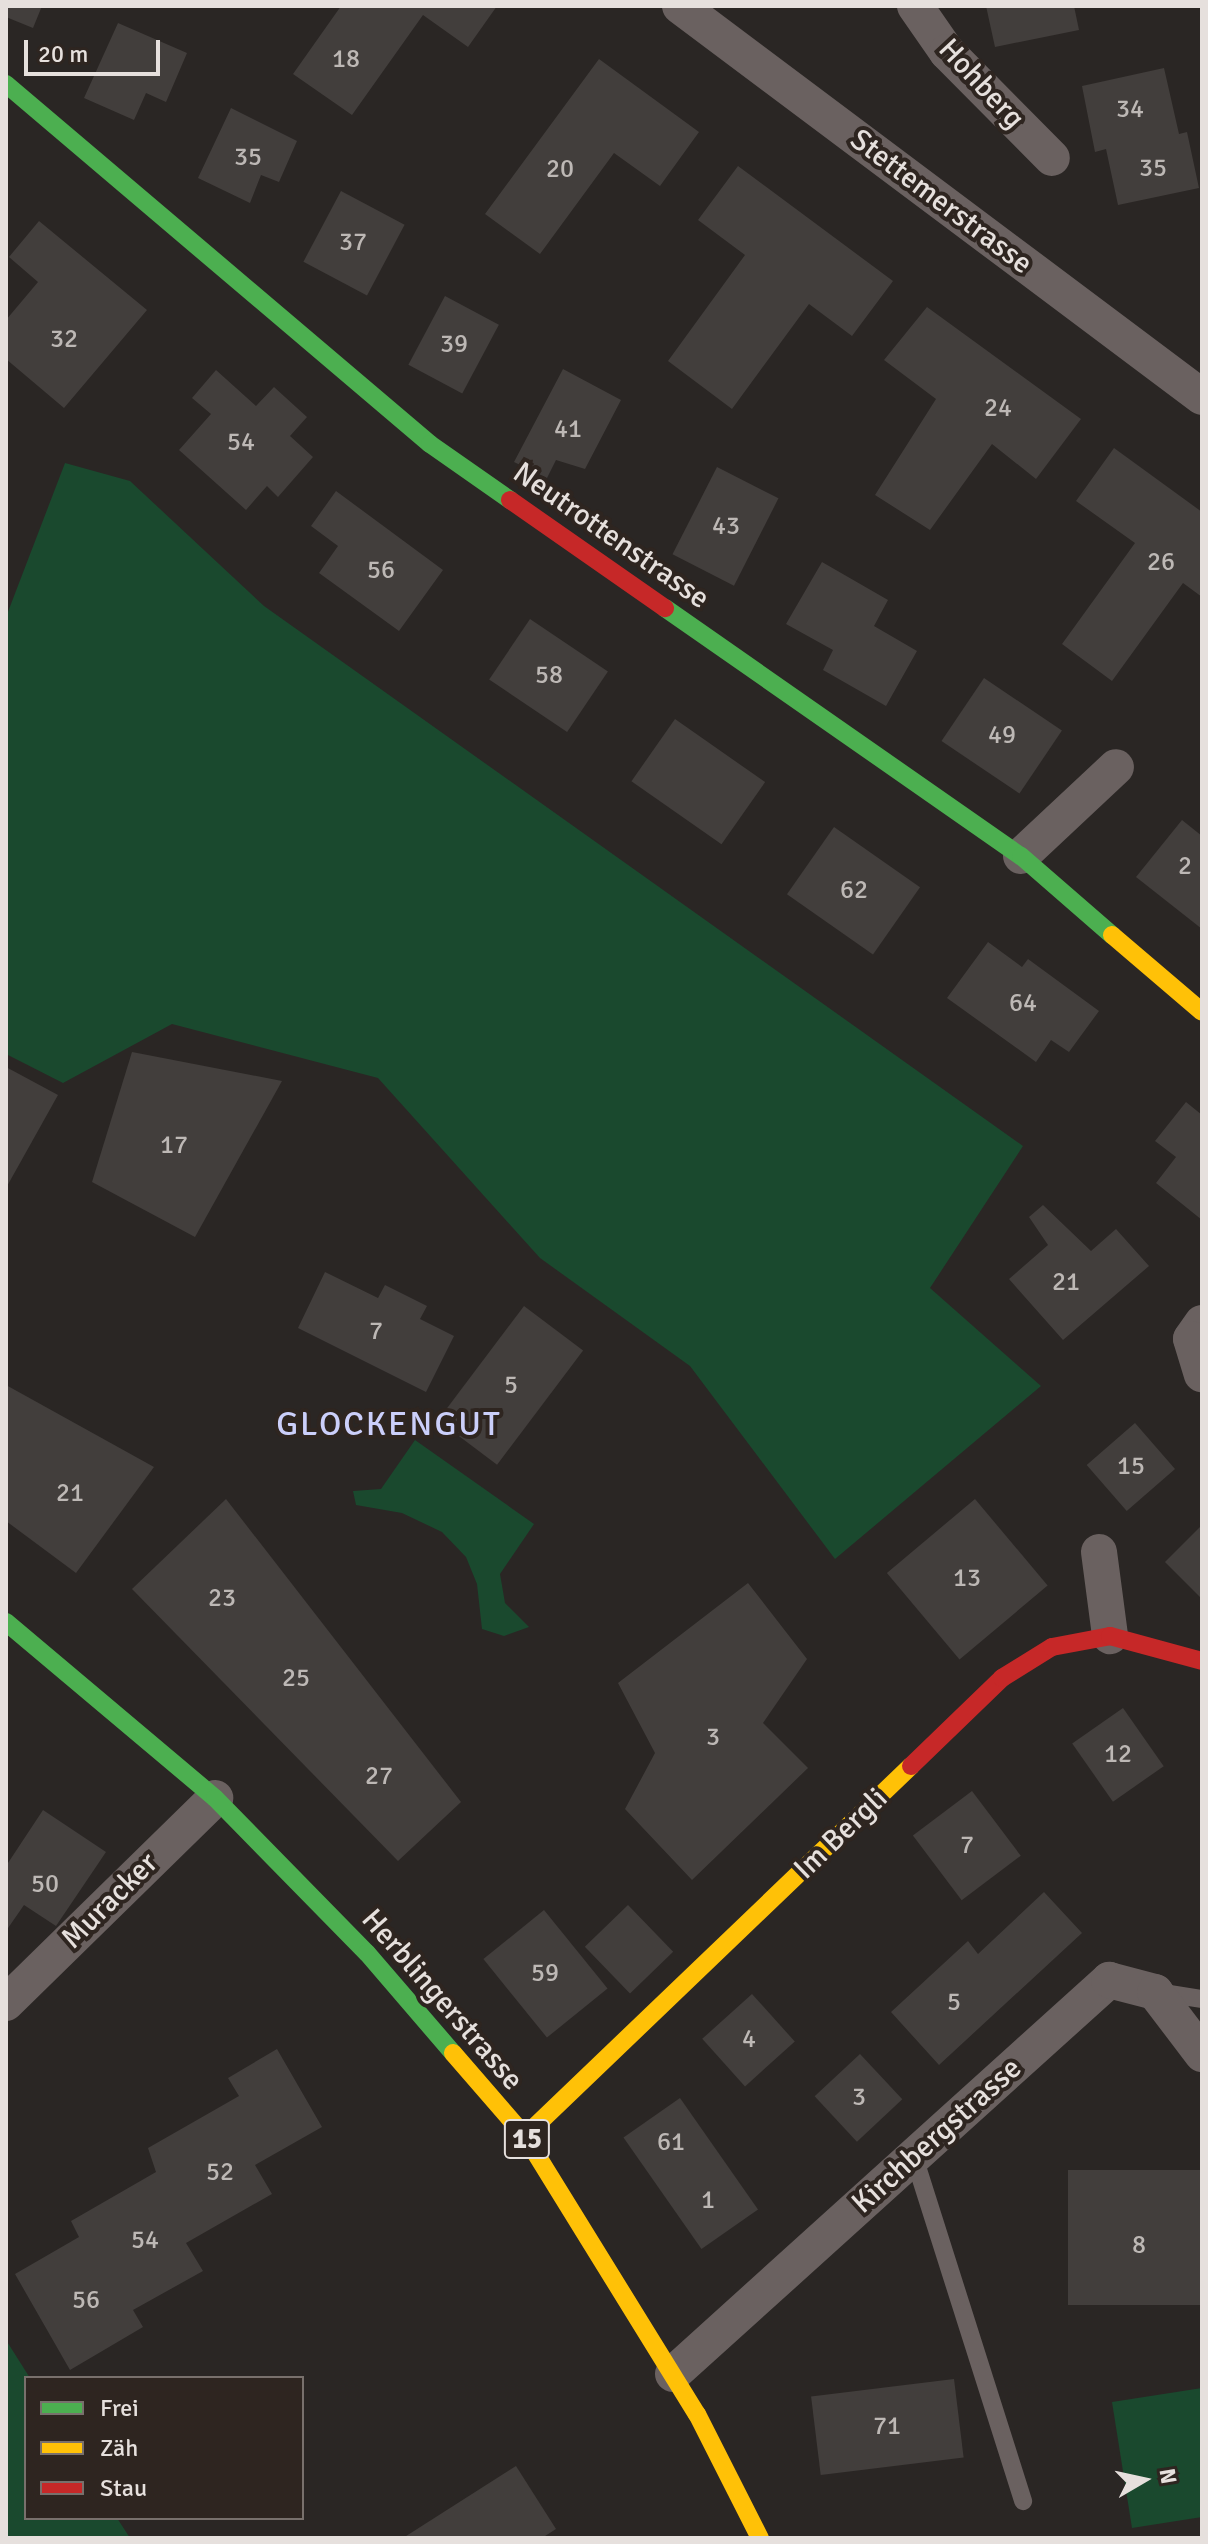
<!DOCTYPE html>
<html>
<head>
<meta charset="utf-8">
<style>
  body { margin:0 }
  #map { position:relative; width:1208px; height:2544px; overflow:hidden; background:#2a2624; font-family:Signika,sans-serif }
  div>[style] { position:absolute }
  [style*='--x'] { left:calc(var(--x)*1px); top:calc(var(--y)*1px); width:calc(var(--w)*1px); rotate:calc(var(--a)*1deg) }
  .green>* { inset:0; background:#1a492e }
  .building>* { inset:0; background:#423e3c; transform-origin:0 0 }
  .lane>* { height:18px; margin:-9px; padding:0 9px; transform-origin:9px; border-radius:9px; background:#6a6160 }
  .street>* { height:36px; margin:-18px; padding:0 18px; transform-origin:18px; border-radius:18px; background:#6a6160 }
  .fast>* { height:18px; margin:-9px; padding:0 9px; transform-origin:9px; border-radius:9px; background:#4caf50 }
  .slow>* { height:18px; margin:-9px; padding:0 9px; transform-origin:9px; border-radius:9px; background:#ffc107 }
  .jam>* { height:18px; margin:-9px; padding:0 9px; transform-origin:9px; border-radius:9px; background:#c62828 }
  span { translate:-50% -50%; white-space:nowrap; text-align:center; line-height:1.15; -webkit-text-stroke:8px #2e2520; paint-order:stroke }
  .number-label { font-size:26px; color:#bdb8b5 }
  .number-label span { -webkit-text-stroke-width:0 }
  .shield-label span { padding:2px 6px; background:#2e2520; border:2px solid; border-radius:6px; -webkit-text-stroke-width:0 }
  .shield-label { font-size:28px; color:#e6e0dd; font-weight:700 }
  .street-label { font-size:30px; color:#e6e0dd }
  .quarter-label { font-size:34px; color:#cbcffa; letter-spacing:2px }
  .frame { position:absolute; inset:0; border:8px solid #e6e0dd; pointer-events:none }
  .legend { position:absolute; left:24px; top:2376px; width:280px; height:144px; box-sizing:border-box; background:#2e2520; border:2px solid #78706c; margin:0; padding:10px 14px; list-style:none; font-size:24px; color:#e6e0dd }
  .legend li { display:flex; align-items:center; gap:16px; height:40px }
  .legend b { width:40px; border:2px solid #78706c }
  .north { position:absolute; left:1104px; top:2440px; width:80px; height:80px; -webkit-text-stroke:6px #2e2520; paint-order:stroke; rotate:81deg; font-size:22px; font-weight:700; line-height:32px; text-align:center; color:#e6e0dd }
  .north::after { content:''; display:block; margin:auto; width:28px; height:36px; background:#e6e0dd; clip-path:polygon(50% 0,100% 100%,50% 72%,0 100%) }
  .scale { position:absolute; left:24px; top:40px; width:136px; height:36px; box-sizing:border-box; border:4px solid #e6e0dd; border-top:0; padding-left:10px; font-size:24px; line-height:28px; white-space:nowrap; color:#e6e0dd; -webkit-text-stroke:6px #2e2520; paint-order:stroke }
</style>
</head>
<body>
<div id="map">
  <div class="green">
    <div style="clip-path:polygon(65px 463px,130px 481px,264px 606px,1023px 1146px,930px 1288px,1041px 1386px,835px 1559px,690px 1366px,540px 1258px,378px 1078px,172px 1024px,63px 1083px,6px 1054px,6px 617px)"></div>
    <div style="clip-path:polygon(415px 1440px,534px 1524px,500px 1574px,505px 1603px,529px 1627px,504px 1636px,482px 1629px,477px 1584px,466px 1557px,442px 1532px,402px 1513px,356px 1505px,353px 1491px,381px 1489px)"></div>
    <div style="clip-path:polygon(6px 2340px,30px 2378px,26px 2518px,117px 2518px,130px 2538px,6px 2538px)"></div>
    <div style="clip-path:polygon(1202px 2388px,1202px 2517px,1132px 2528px,1112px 2402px)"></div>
  </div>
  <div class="building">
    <div style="clip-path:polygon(6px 6px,42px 6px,33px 28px,6px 17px)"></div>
    <div style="clip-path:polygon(341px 6px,497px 6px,468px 47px,423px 15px,352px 115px,293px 74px)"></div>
    <div style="clip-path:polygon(986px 6px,1074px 6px,1079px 30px,995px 47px)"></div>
    <div style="clip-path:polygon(118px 23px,187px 53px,166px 102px,146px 93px,134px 120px,84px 98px)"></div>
    <div style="clip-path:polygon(599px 59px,699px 132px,660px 186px,614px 153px,540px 254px,485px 214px)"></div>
    <div style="clip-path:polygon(1164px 68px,1179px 134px,1187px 132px,1199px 188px,1118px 205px,1106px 149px,1095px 152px,1082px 86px)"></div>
    <div style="clip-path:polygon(231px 108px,297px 141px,279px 182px,261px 175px,250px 203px,198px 178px)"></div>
    <div style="clip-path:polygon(738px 166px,893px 281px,852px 336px,809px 304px,732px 409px,668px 361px,745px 255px,698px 220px)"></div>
    <div style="left:341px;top:191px;width:72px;height:80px;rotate:28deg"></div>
    <div style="clip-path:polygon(39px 221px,147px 310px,64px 408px,6px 359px,6px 320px,38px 282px,9px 257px)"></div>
    <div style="left:445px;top:296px;width:61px;height:78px;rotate:28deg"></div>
    <div style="clip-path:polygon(927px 307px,1081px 419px,1036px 479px,992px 444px,930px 530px,875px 495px,936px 399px,884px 360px)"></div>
    <div style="clip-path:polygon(563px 369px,621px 400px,585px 469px,556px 460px,547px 478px,514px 462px)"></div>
    <div style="clip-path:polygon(216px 370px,256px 406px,274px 387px,307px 417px,290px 436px,313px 457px,278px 497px,267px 486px,246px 510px,179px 450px,211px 414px,192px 398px)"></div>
    <div style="clip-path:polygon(1114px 448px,1202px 512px,1202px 597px,1183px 583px,1112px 681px,1062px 644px,1135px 543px,1076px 501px)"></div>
    <div style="left:717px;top:467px;width:69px;height:98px;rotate:27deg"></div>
    <div style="clip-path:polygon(336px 491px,443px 570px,399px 631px,319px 573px,338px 546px,311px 526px)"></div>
    <div style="clip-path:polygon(822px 562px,888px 600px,874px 626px,917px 651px,886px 706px,823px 670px,833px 650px,786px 624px)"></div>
    <div style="left:530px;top:619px;width:94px;height:73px;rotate:34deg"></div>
    <div style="left:984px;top:678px;width:94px;height:76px;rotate:34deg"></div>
    <div style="left:675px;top:719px;width:110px;height:76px;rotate:35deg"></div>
    <div style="clip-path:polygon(1182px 820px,1202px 836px,1202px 929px,1136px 877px)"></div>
    <div style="left:834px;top:827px;width:105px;height:82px;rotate:35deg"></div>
    <div style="clip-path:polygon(988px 942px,1022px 967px,1028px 959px,1099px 1011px,1069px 1052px,1051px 1040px,1036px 1062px,947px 998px)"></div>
    <div style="clip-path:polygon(132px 1052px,282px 1081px,195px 1237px,92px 1182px)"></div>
    <div style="clip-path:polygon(6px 1067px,58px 1095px,6px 1188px)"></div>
    <div style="clip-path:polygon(1186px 1102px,1202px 1115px,1202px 1220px,1156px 1183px,1176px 1157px,1155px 1141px)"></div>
    <div style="clip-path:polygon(1043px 1205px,1091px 1251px,1116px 1229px,1149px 1266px,1063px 1340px,1009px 1279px,1048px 1245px,1029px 1217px)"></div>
    <div style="clip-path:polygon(325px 1272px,378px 1298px,385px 1285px,427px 1306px,420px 1319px,454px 1336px,426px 1392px,298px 1328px)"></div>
    <div style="left:524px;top:1306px;width:74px;height:143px;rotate:37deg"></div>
    <div style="clip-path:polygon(6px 1385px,154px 1467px,76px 1573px,6px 1521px)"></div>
    <div style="left:1135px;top:1423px;width:61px;height:64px;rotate:49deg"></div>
    <div style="clip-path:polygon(226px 1499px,461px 1802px,398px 1861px,132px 1589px)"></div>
    <div style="left:975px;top:1499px;width:113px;height:115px;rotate:50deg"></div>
    <div style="clip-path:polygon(1202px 1525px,1202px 1599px,1165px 1562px)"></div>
    <div style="clip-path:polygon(748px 1583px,807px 1659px,763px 1723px,808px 1768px,692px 1880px,625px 1809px,655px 1753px,618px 1683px)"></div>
    <div style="left:1123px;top:1708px;width:71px;height:62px;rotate:55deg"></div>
    <div style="left:972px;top:1791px;width:81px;height:74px;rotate:53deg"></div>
    <div style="clip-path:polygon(43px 1810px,106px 1852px,56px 1926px,24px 1905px,6px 1931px,6px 1866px)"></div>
    <div style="clip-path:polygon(1044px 1892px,1082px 1933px,939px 2065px,891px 2012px,968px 1941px,978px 1954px)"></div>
    <div style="left:628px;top:1905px;width:65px;height:60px;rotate:46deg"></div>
    <div style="left:544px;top:1910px;width:101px;height:78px;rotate:51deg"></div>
    <div style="left:752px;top:1994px;width:64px;height:67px;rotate:48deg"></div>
    <div style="clip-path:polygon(277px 2049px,322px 2127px,255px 2165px,272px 2194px,186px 2243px,203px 2271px,133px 2310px,143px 2327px,70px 2370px,15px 2274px,79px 2237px,71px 2221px,156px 2172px,148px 2148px,239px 2096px,228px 2078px)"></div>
    <div style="left:860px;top:2054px;width:62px;height:62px;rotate:47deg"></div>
    <div style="left:680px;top:2098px;width:136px;height:69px;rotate:55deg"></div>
    <div style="left:1202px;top:2170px;width:135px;height:134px;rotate:90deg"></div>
    <div style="left:954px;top:2379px;width:79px;height:144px;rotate:83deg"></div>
    <div style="clip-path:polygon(516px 2466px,556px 2529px,542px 2538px,403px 2538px)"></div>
  </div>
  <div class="lane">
    <div style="--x:1157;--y:1992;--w:46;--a:8.8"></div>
    <div style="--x:914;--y:2157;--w:361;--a:72.4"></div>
  </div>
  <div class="street">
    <div style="--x:680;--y:6;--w:652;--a:36.83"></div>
    <div style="--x:915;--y:6;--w:56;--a:55.2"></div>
    <div style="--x:947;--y:52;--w:149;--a:45.3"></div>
    <div style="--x:1021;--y:856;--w:130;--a:-43.1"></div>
    <div style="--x:1202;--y:1323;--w:19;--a:125"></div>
    <div style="--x:1191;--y:1339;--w:37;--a:73"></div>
    <div style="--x:1099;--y:1552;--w:85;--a:82.5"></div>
    <div style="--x:6;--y:2003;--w:293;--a:-44.4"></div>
    <div style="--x:673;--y:2374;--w:588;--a:-42.1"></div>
    <div style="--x:1109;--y:1980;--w:48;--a:14.6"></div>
    <div style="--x:1155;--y:1992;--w:78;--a:52.8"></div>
  </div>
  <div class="fast">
    <div style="--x:6;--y:84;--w:556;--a:40.33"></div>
    <div style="--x:430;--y:444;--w:98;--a:35"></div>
    <div style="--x:665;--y:608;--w:434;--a:34.9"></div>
    <div style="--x:1021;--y:856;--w:121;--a:41"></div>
    <div style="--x:6;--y:1622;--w:273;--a:40.1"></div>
    <div style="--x:215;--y:1798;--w:217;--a:45.6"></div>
    <div style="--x:367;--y:1953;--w:132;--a:49.3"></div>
  </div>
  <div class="slow">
    <div style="--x:1112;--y:935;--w:118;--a:40.5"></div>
    <div style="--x:453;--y:2053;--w:110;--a:49.1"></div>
    <div style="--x:525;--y:2136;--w:327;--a:58.3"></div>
    <div style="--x:697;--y:2414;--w:139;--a:63.1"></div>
    <div style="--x:525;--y:2136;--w:535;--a:-43.79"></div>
  </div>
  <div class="jam">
    <div style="--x:510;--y:500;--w:189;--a:34.9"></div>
    <div style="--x:911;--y:1766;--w:127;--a:-44"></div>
    <div style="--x:1002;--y:1678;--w:59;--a:-31.8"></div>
    <div style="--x:1052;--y:1647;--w:59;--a:-10.7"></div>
    <div style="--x:1110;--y:1636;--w:95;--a:15.2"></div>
  </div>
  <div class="number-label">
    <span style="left:346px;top:60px">18</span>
    <span style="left:1130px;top:110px">34</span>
    <span style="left:248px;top:158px">35</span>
    <span style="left:1153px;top:169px">35</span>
    <span style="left:560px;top:170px">20</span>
    <span style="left:353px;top:243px">37</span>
    <span style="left:64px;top:340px">32</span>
    <span style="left:454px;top:345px">39</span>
    <span style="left:998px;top:409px">24</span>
    <span style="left:568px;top:430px">41</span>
    <span style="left:241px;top:443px">54</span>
    <span style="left:726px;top:527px">43</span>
    <span style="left:1161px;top:563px">26</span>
    <span style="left:381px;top:571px">56</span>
    <span style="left:549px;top:676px">58</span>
    <span style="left:1002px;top:736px">49</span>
    <span style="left:1185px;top:867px">2</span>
    <span style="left:854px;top:891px">62</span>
    <span style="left:1023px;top:1004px">64</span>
    <span style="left:174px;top:1146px">17</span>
    <span style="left:1066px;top:1283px">21</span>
    <span style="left:376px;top:1332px">7</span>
    <span style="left:511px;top:1386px">5</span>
    <span style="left:1131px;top:1467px">15</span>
    <span style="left:70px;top:1494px">21</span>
    <span style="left:967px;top:1579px">13</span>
    <span style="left:222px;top:1599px">23</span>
    <span style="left:296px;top:1679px">25</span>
    <span style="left:713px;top:1738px">3</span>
    <span style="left:1118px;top:1755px">12</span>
    <span style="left:379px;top:1777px">27</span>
    <span style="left:967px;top:1846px">7</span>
    <span style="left:45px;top:1885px">50</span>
    <span style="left:545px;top:1974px">59</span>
    <span style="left:954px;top:2003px">5</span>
    <span style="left:749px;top:2040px">4</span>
    <span style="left:859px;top:2098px">3</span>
    <span style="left:671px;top:2143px">61</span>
    <span style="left:220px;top:2173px">52</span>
    <span style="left:708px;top:2201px">1</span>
    <span style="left:145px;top:2241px">54</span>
    <span style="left:1139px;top:2246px">8</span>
    <span style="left:86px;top:2301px">56</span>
    <span style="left:887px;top:2427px">71</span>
  </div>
  <div class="shield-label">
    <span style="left:527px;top:2139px">15</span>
  </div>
  <div class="street-label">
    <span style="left:981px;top:84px;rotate:47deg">Hohberg</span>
    <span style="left:941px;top:202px;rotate:37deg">Stettemerstrasse</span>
    <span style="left:611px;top:536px;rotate:35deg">Neutrottenstrasse</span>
    <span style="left:841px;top:1834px;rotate:-44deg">Im Bergli</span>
    <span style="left:110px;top:1901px;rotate:-45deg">Muracker</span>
    <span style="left:442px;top:2000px;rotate:49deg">Herblingerstrasse</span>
    <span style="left:937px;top:2136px;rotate:-42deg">Kirchbergstrasse</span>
  </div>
  <div class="quarter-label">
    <span style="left:389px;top:1425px">GLOCKENGUT</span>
  </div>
  <div class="frame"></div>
  <ul class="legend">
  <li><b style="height:10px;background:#4caf50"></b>Frei</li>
  <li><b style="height:10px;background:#ffc107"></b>Zäh</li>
  <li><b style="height:10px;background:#c62828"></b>Stau</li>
  </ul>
  <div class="north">N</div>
  <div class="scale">20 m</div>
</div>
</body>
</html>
